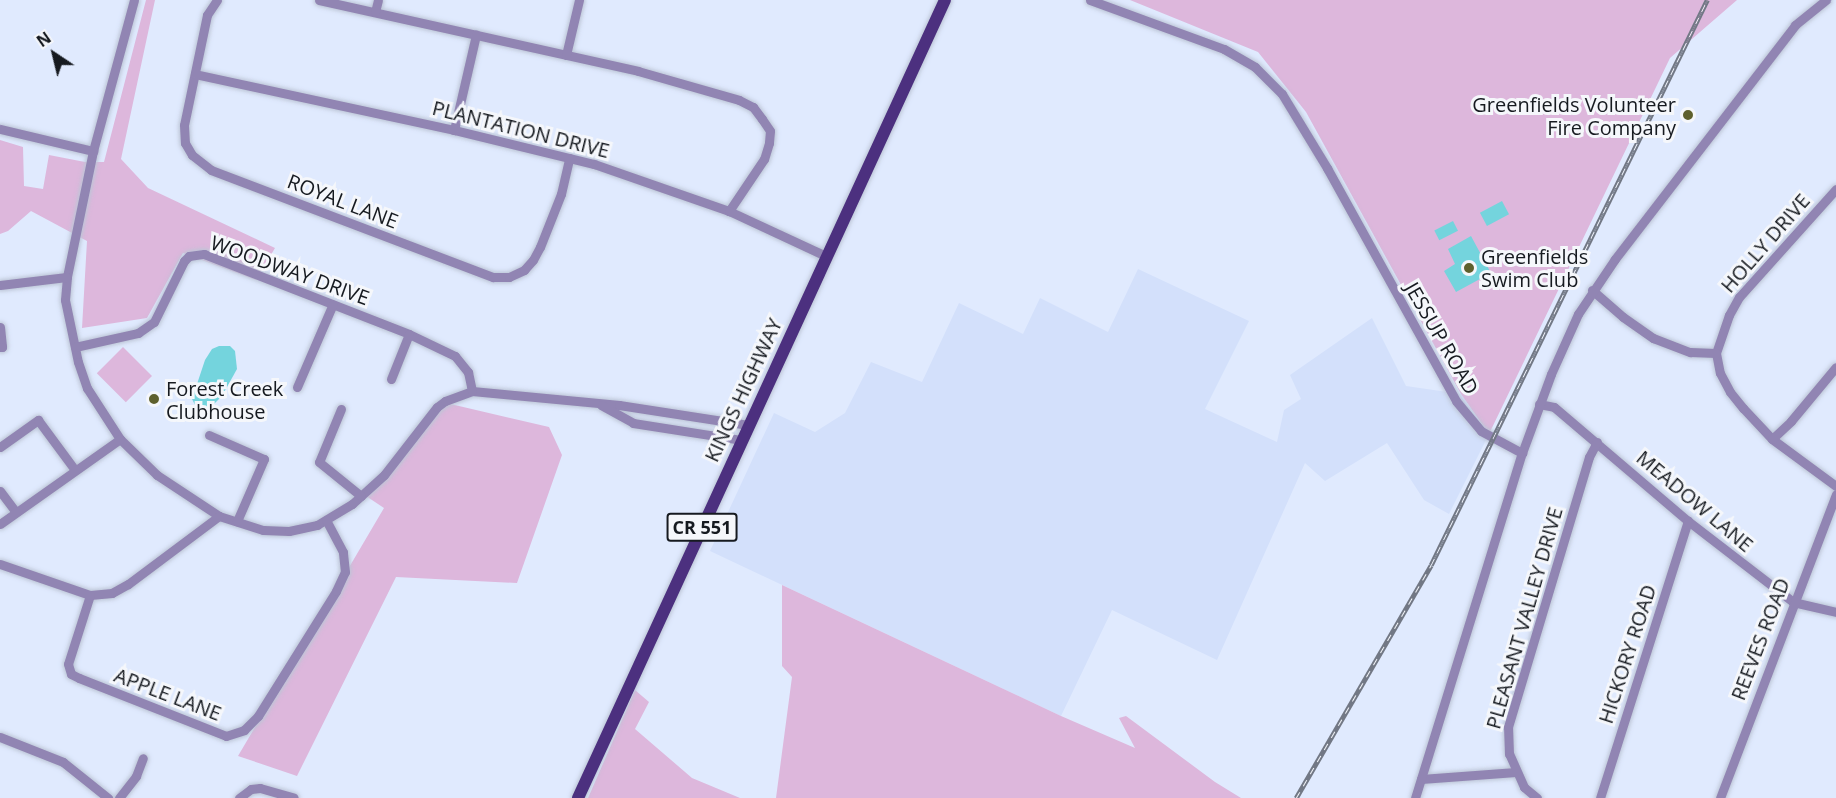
<!DOCTYPE html>
<html>
<head>
<meta charset="utf-8">
<style>
  body { margin:0 }
  #map { position:relative; width:1836px; height:798px; overflow:hidden; background:#e0eafe; font-family:"Open Sans",sans-serif }
  div>[style] { position:absolute }
  [style*='--x'] { left:calc(var(--x)*1px); top:calc(var(--y)*1px); width:calc(var(--w)*1px); rotate:calc(var(--a)*1deg) }
  .built>* { inset:0; background:#d3e0fb }
  .green>* { inset:0; background:#ddb7dc; transform-origin:0 0 }
  .water>* { inset:0; background:#74d4dd; transform-origin:0 0 }
  .roads { filter:drop-shadow(0 0 2px #bcc5d6) drop-shadow(0 0 2px #bcc5d6) }
  .minor>* { height:9px; margin:-4.5px; padding:0 4.5px; transform-origin:4.5px; border-radius:4.5px; background:#9185b3 }
  .major>* { height:12px; margin:-6px; padding:0 6px; transform-origin:6px; border-radius:6px; background:#4c307f }
  .rail>* { height:4.5px; margin-top:-2.25px; transform-origin:0; background:repeating-linear-gradient(90deg,#f5f7fb 0 7px,#727885 0 14px); box-sizing:border-box; border-block:2px solid #727885 }
  .dots>* { width:16px; height:16px; translate:-50% -50%; box-sizing:border-box; border:3px solid #f5f7fb; border-radius:50% }
  span { translate:-50% -50%; white-space:nowrap; text-align:center; line-height:1.15; -webkit-text-stroke:6px #f5f7fb; paint-order:stroke }
  .shield-label span { padding:2px 4px; background:#f5f7fb; border:2px solid; border-radius:4px; -webkit-text-stroke-width:0 }
  .shield-label { font-size:18px; color:#161a20; font-weight:700 }
  .poi-label { font-size:20px; color:#161a20 }
  .right { translate:-100% -50%; text-align:right }
  .left { translate:0 -50%; text-align:left }
  .street-label { font-size:20px; color:#161a20 }
  .north { position:absolute; left:24px; top:24px; width:60px; height:60px; -webkit-text-stroke:4px #f5f7fb; paint-order:stroke; rotate:325deg; font-size:16px; font-weight:700; line-height:24px; text-align:center; color:#161a20 }
  .north::after { content:''; display:block; margin:auto; width:21px; height:27px; background:#161a20; clip-path:polygon(50% 0,100% 100%,50% 72%,0 100%) }
</style>
</head>
<body>
<div id="map">
  <div class="built">
    <div style="clip-path:polygon(1138px 269px,1249px 321px,1205px 409px,1277px 442px,1284px 410px,1301px 399px,1290px 375px,1372px 318px,1406px 386px,1461px 394px,1489px 434px,1449px 514px,1424px 500px,1387px 443px,1325px 481px,1305px 463px,1217px 660px,1112px 610px,1061px 716px,710px 551px,774px 413px,815px 432px,845px 413px,871px 362px,922px 382px,959px 303px,1023px 334px,1040px 298px,1108px 332px)"></div>
  </div>
  <div class="green">
    <div style="clip-path:polygon(146px 0,155px 0,121px 159px,148px 188px,275px 248px,256px 280px,183px 253px,147px 318px,82px 328px,87px 241px,31px 211px,8px 231px,0 234px,0 140px,23px 147px,24px 186px,43px 189px,49px 155px,85px 162px,104px 162px)"></div>
    <div style="clip-path:polygon(1130px 0,1737px 0,1670px 58px,1489px 434px,1461px 394px,1306px 112px,1258px 52px)"></div>
    <div style="left:123px;top:347px;width:41px;height:37px;rotate:45deg"></div>
    <div style="clip-path:polygon(442px 402px,549px 427px,562px 455px,517px 583px,396px 577px,297px 776px,238px 756px,384px 508px,363px 494px)"></div>
    <div style="clip-path:polygon(782px 585px,1061px 716px,1135px 748px,1119px 718px,1126px 716px,1215px 782px,1241px 798px,776px 798px,792px 677px,782px 666px)"></div>
    <div style="clip-path:polygon(635px 690px,649px 702px,635px 729px,692px 778px,740px 798px,588px 798px)"></div>
  </div>
  <div class="water">
    <div style="left:1502px;top:201px;width:15px;height:25px;rotate:62deg"></div>
    <div style="left:1453px;top:221px;width:11px;height:21px;rotate:63deg"></div>
    <div style="clip-path:polygon(1471px 236px,1491px 273px,1456px 292px,1444px 271px,1455px 264px,1448px 249px)"></div>
    <div style="clip-path:polygon(219px 346px,230px 346px,235px 351px,237px 369px,222px 396px,207px 411px,199px 413px,192px 399px,205px 360px,212px 349px)"></div>
  </div>
  <div class="roads">
    <div class="minor">
      <div style="--x:134;--y:0;--w:156;--a:105.2"></div>
      <div style="--x:93;--y:151;--w:129;--a:101.7"></div>
      <div style="--x:67;--y:277;--w:23;--a:95"></div>
      <div style="--x:65;--y:300;--w:63;--a:78.2"></div>
      <div style="--x:78;--y:362;--w:28;--a:71"></div>
      <div style="--x:87;--y:388;--w:61;--a:57.1"></div>
      <div style="--x:120;--y:439;--w:52;--a:44.2"></div>
      <div style="--x:157;--y:475;--w:74;--a:33.5"></div>
      <div style="--x:219;--y:516;--w:46;--a:17.7"></div>
      <div style="--x:263;--y:530;--w:26;--a:2"></div>
      <div style="--x:289;--y:531;--w:29;--a:-12"></div>
      <div style="--x:317;--y:525;--w:41;--a:-31"></div>
      <div style="--x:352;--y:504;--w:43;--a:-42.2"></div>
      <div style="--x:384;--y:475;--w:86;--a:-52.1"></div>
      <div style="--x:437;--y:407;--w:10;--a:-37"></div>
      <div style="--x:445;--y:401;--w:29;--a:-20"></div>
      <div style="--x:472;--y:391;--w:148;--a:5.4"></div>
      <div style="--x:619;--y:405;--w:131;--a:8.8"></div>
      <div style="--x:217;--y:0;--w:18;--a:124"></div>
      <div style="--x:207;--y:15;--w:112;--a:101.8"></div>
      <div style="--x:184;--y:125;--w:18;--a:87"></div>
      <div style="--x:185;--y:143;--w:14;--a:60"></div>
      <div style="--x:192;--y:155;--w:24;--a:38"></div>
      <div style="--x:211;--y:170;--w:302;--a:20.8"></div>
      <div style="--x:493;--y:277;--w:16;--a:0"></div>
      <div style="--x:509;--y:277;--w:17;--a:-25"></div>
      <div style="--x:524;--y:270;--w:13;--a:-48"></div>
      <div style="--x:533;--y:260;--w:15;--a:-62"></div>
      <div style="--x:540;--y:247;--w:57;--a:-68.4"></div>
      <div style="--x:561;--y:194;--w:37;--a:-77"></div>
      <div style="--x:319;--y:0;--w:327;--a:12.5"></div>
      <div style="--x:638;--y:71;--w:105;--a:16"></div>
      <div style="--x:739;--y:100;--w:16;--a:27"></div>
      <div style="--x:753;--y:107;--w:15;--a:53"></div>
      <div style="--x:762;--y:119;--w:14;--a:56"></div>
      <div style="--x:770;--y:131;--w:12;--a:95"></div>
      <div style="--x:769;--y:143;--w:17;--a:107"></div>
      <div style="--x:764;--y:159;--w:63;--a:123.9"></div>
      <div style="--x:1090;--y:0;--w:143;--a:20.1"></div>
      <div style="--x:1224;--y:49;--w:36;--a:30"></div>
      <div style="--x:1255;--y:67;--w:38;--a:45"></div>
      <div style="--x:1282;--y:94;--w:87;--a:58.7"></div>
      <div style="--x:1327;--y:168;--w:266;--a:61"></div>
      <div style="--x:1456;--y:401;--w:39;--a:50"></div>
      <div style="--x:1481;--y:431;--w:47;--a:28.2"></div>
      <div style="--x:375;--y:12;--w:12;--a:-76"></div>
      <div style="--x:566;--y:55;--w:57;--a:-76.7"></div>
      <div style="--x:195;--y:74;--w:265;--a:12.2"></div>
      <div style="--x:454;--y:130;--w:144;--a:13.7"></div>
      <div style="--x:594;--y:164;--w:143;--a:19.2"></div>
      <div style="--x:729;--y:211;--w:107;--a:24.9"></div>
      <div style="--x:0;--y:129;--w:96;--a:13.3"></div>
      <div style="--x:454;--y:130;--w:98;--a:-77"></div>
      <div style="--x:1836;--y:189;--w:145;--a:131.9"></div>
      <div style="--x:1739;--y:297;--w:21;--a:119"></div>
      <div style="--x:1729;--y:315;--w:40;--a:108.9"></div>
      <div style="--x:1716;--y:353;--w:20;--a:79"></div>
      <div style="--x:1720;--y:373;--w:21;--a:62"></div>
      <div style="--x:1730;--y:392;--w:21;--a:51"></div>
      <div style="--x:1743;--y:408;--w:42;--a:46.9"></div>
      <div style="--x:1772;--y:439;--w:79;--a:36.3"></div>
      <div style="--x:0;--y:285;--w:67;--a:-6.8"></div>
      <div style="--x:1592;--y:290;--w:41;--a:41.1"></div>
      <div style="--x:1623;--y:317;--w:37;--a:35"></div>
      <div style="--x:1653;--y:338;--w:40;--a:21"></div>
      <div style="--x:1690;--y:352;--w:26;--a:2"></div>
      <div style="--x:0;--y:327;--w:20;--a:84"></div>
      <div style="--x:2;--y:347;--w:2;--a:180"></div>
      <div style="--x:75;--y:347;--w:65;--a:-12.5"></div>
      <div style="--x:138;--y:333;--w:19;--a:-35"></div>
      <div style="--x:154;--y:322;--w:68;--a:-63.8"></div>
      <div style="--x:184;--y:261;--w:7;--a:-45"></div>
      <div style="--x:189;--y:256;--w:15;--a:-8"></div>
      <div style="--x:204;--y:254;--w:220;--a:21.3"></div>
      <div style="--x:409;--y:334;--w:51;--a:25.6"></div>
      <div style="--x:455;--y:356;--w:21;--a:51"></div>
      <div style="--x:468;--y:372;--w:19;--a:78"></div>
      <div style="--x:391;--y:379;--w:48;--a:-68.2"></div>
      <div style="--x:297;--y:387;--w:90;--a:-66.6"></div>
      <div style="--x:1539;--y:404;--w:15;--a:11"></div>
      <div style="--x:1554;--y:407;--w:176;--a:40.4"></div>
      <div style="--x:1688;--y:521;--w:133;--a:37.6"></div>
      <div style="--x:1793;--y:602;--w:44;--a:13.1"></div>
      <div style="--x:601;--y:405;--w:37;--a:29"></div>
      <div style="--x:633;--y:423;--w:109;--a:8.9"></div>
      <div style="--x:341;--y:409;--w:57;--a:112.5"></div>
      <div style="--x:319;--y:462;--w:54;--a:39"></div>
      <div style="--x:209;--y:435;--w:60;--a:23.6"></div>
      <div style="--x:264;--y:459;--w:68;--a:113.5"></div>
      <div style="--x:1772;--y:439;--w:26;--a:-43"></div>
      <div style="--x:1791;--y:421;--w:70;--a:-50.2"></div>
      <div style="--x:0;--y:447;--w:47;--a:-35.4"></div>
      <div style="--x:38;--y:420;--w:62;--a:53.5"></div>
      <div style="--x:0;--y:491;--w:26;--a:53"></div>
      <div style="--x:219;--y:516;--w:114;--a:143.2"></div>
      <div style="--x:128;--y:584;--w:18;--a:151"></div>
      <div style="--x:112;--y:593;--w:22;--a:175"></div>
      <div style="--x:90;--y:595;--w:72;--a:107.7"></div>
      <div style="--x:68;--y:664;--w:10;--a:73"></div>
      <div style="--x:71;--y:674;--w:9;--a:27"></div>
      <div style="--x:79;--y:678;--w:158;--a:21.5"></div>
      <div style="--x:226;--y:736;--w:19;--a:-18"></div>
      <div style="--x:244;--y:730;--w:20;--a:-45"></div>
      <div style="--x:258;--y:716;--w:147;--a:-58"></div>
      <div style="--x:336;--y:591;--w:21;--a:-65"></div>
      <div style="--x:345;--y:572;--w:20;--a:-96"></div>
      <div style="--x:343;--y:552;--w:36;--a:-118"></div>
      <div style="--x:0;--y:524;--w:147;--a:-35.3"></div>
      <div style="--x:0;--y:564;--w:95;--a:19"></div>
      <div style="--x:0;--y:737;--w:68;--a:21.6"></div>
      <div style="--x:63;--y:762;--w:58;--a:38.7"></div>
      <div style="--x:1421;--y:779;--w:95;--a:-4.2"></div>
      <div style="--x:119;--y:798;--w:28;--a:-52"></div>
      <div style="--x:136;--y:776;--w:19;--a:-69"></div>
      <div style="--x:239;--y:798;--w:15;--a:-37"></div>
      <div style="--x:251;--y:789;--w:9;--a:-6"></div>
      <div style="--x:260;--y:788;--w:35;--a:16"></div>
      <div style="--x:1415;--y:798;--w:361;--a:-72.8"></div>
      <div style="--x:1522;--y:453;--w:84;--a:-69.8"></div>
      <div style="--x:1551;--y:374;--w:66;--a:-65.8"></div>
      <div style="--x:1578;--y:314;--w:66;--a:-56.1"></div>
      <div style="--x:1615;--y:259;--w:295;--a:-52.4"></div>
      <div style="--x:1795;--y:25;--w:40;--a:-39"></div>
      <div style="--x:1537;--y:798;--w:17;--a:-140"></div>
      <div style="--x:1524;--y:787;--w:36;--a:-114"></div>
      <div style="--x:1509;--y:754;--w:27;--a:-92"></div>
      <div style="--x:1508;--y:727;--w:282;--a:-73.3"></div>
      <div style="--x:1589;--y:457;--w:17;--a:-62"></div>
      <div style="--x:1600;--y:798;--w:291;--a:-72.4"></div>
      <div style="--x:1720;--y:798;--w:325;--a:-69.1"></div>
    </div>
    <div class="major">
      <div style="--x:578;--y:798;--w:878;--a:-65.3"></div>
    </div>
  </div>
  <div class="rail">
    <div style="--x:1296;--y:798;--w:269;--a:-59.9"></div>
    <div style="--x:1431;--y:565;--w:629;--a:-63.96"></div>
  </div>
  <div class="dots">
    <div style="left:1688px;top:115px;background:#5e602d"></div>
    <div style="left:1469px;top:268px;background:#5e602d"></div>
    <div style="left:154px;top:399px;background:#5e602d"></div>
  </div>
  <div class="shield-label">
    <span style="left:702px;top:527px">CR 551</span>
  </div>
  <div class="poi-label">
    <span class="right" style="left:1676px;top:116px">Greenfields Volunteer<br>Fire Company</span>
    <span class="left" style="left:1481px;top:268px">Greenfields<br>Swim Club</span>
    <span class="left" style="left:166px;top:400px">Forest Creek<br>Clubhouse</span>
  </div>
  <div class="street-label">
    <span style="left:521px;top:129px;rotate:14deg">PLANTATION DRIVE</span>
    <span style="left:343px;top:201px;rotate:21deg">ROYAL LANE</span>
    <span style="left:1765px;top:243px;rotate:-49deg">HOLLY DRIVE</span>
    <span style="left:290px;top:270px;rotate:20deg">WOODWAY DRIVE</span>
    <span style="left:1442px;top:338px;rotate:60deg">JESSUP ROAD</span>
    <span style="left:743px;top:390px;rotate:-65deg">KINGS HIGHWAY</span>
    <span style="left:1695px;top:501px;rotate:40deg">MEADOW LANE</span>
    <span style="left:1524px;top:618px;rotate:-74deg">PLEASANT VALLEY DRIVE</span>
    <span style="left:1760px;top:639px;rotate:-69deg">REEVES ROAD</span>
    <span style="left:1627px;top:654px;rotate:-72deg">HICKORY ROAD</span>
    <span style="left:168px;top:694px;rotate:21deg">APPLE LANE</span>
  </div>
  <div class="north">N</div>
</div>
</body>
</html>
